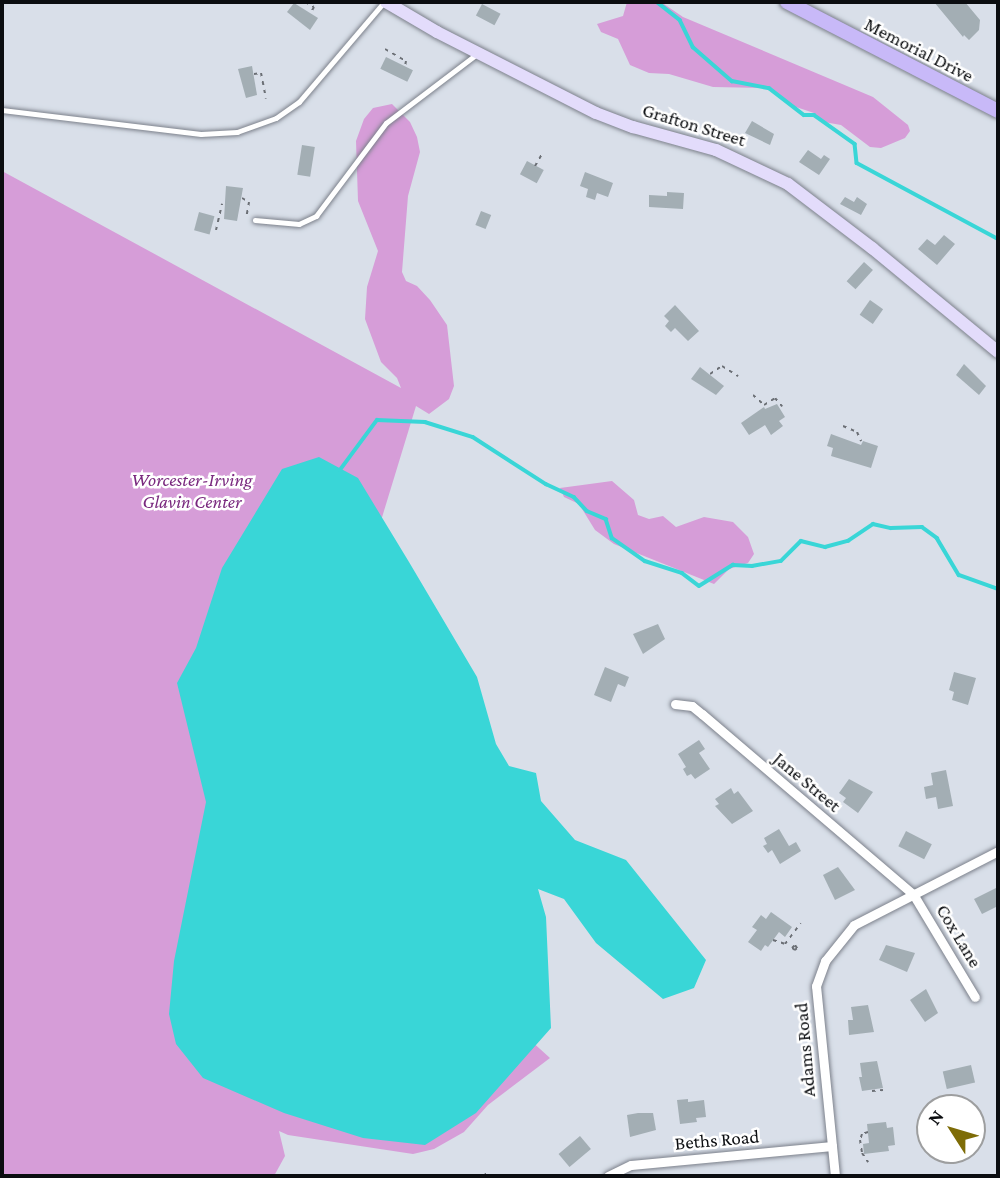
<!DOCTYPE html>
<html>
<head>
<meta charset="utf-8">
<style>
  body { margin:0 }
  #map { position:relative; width:1000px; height:1178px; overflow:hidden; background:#d9dfe9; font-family:"Crimson Pro",serif }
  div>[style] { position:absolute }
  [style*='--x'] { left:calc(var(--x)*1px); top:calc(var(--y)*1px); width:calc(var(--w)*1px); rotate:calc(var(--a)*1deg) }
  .green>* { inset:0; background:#d69dd8 }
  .water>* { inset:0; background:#39d6d7 }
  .stream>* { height:3.5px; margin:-1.75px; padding:0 1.75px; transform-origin:1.75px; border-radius:1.75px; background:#39d6d7 }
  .building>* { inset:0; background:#a3aeb4; transform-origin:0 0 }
  .path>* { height:2px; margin-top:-1px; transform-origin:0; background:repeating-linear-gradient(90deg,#6b6f75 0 3.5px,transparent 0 8.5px) }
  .roads { filter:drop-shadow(0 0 2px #7c818b) drop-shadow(0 0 2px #7c818b) }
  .lane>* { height:4.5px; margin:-2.25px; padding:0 2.25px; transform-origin:2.25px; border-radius:2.25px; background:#fff }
  .street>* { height:9px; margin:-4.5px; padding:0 4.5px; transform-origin:4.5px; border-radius:4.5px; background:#fff }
  .secondary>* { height:12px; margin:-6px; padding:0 6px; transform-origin:6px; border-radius:6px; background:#e3dcfb }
  .primary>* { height:14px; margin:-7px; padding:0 7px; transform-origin:7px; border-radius:7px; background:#c8b9f8 }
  span { translate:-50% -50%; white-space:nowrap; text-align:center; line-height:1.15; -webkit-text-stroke:5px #fff; paint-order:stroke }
  .street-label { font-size:19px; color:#0b0d10 }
  .park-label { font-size:19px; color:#79287e; font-style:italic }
  .frame { position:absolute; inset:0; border:4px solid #0b0d10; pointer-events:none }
  .north { position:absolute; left:916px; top:1094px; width:70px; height:70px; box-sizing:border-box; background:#fff; border:2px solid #9d9e9f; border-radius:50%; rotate:307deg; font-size:19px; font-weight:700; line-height:28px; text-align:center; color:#0b0d10 }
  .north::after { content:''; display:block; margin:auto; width:24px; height:32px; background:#7e6c07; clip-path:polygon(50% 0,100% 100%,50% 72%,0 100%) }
</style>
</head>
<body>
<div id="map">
  <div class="green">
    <div style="clip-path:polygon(627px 2px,661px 2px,683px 17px,873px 97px,908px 125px,910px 131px,905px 138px,881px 148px,870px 147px,841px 125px,824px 122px,814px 113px,793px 106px,767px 88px,713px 87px,669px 74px,649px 73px,630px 65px,618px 39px,601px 32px,597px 24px,623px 16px)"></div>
    <div style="clip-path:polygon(392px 104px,410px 122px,417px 137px,420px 152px,408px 196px,402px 272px,406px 281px,417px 286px,430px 300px,447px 325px,454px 386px,449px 399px,429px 414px,416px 406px,289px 822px,550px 1058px,488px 1105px,464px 1132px,434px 1149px,413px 1154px,288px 1135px,279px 1131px,285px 1156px,274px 1176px,2px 1176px,2px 171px,401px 388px,397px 378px,381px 362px,365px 319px,367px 287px,378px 251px,358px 201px,356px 141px,364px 119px,373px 108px)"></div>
    <div style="clip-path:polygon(612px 481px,634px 500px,638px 515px,649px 519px,663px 516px,676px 527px,704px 517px,733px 522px,748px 537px,754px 554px,748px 563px,729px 569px,714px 584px,614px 544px,595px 530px,579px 504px,564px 497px,560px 488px)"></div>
  </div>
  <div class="water">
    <div style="clip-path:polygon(319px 457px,358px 478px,409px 562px,477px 677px,496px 744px,509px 766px,536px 773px,541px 801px,575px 840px,626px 860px,706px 960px,694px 988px,663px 999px,596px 943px,564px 899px,538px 889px,546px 917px,551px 1028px,476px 1113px,425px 1145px,363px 1138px,284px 1113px,203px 1078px,176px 1044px,169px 1014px,174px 961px,206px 802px,177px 683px,196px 648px,222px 568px,282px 469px)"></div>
  </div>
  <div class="stream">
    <div style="--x:657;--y:2;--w:29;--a:38"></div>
    <div style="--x:680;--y:20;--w:30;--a:64"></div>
    <div style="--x:693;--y:47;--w:52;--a:41.1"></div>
    <div style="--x:732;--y:81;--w:38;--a:11"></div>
    <div style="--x:769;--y:88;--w:44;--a:37.6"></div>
    <div style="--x:804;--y:115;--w:10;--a:0"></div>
    <div style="--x:814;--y:115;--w:50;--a:35.3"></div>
    <div style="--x:855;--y:144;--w:19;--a:84"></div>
    <div style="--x:857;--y:163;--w:160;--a:28.3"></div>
    <div style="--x:340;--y:470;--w:62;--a:-53.5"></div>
    <div style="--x:377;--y:420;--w:48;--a:2.4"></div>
    <div style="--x:425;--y:422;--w:50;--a:17.4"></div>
    <div style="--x:473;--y:437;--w:87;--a:32.8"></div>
    <div style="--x:546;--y:484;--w:31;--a:25"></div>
    <div style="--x:574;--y:497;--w:19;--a:47"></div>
    <div style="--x:587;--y:511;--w:21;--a:23"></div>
    <div style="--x:606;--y:519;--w:20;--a:72"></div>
    <div style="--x:612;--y:538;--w:40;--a:34.9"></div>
    <div style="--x:645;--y:561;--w:39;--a:18"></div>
    <div style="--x:682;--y:573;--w:21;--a:37"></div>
    <div style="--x:699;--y:586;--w:40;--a:-32"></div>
    <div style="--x:733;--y:565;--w:19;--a:3"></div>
    <div style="--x:752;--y:566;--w:29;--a:-10"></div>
    <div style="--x:781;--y:561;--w:28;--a:-45"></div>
    <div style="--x:801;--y:541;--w:25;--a:14"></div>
    <div style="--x:825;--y:547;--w:24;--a:-15"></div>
    <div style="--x:848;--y:541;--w:30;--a:-34"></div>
    <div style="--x:873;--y:524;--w:18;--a:13"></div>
    <div style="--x:891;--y:528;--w:31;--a:-2"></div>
    <div style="--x:922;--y:527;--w:19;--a:36"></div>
    <div style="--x:937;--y:538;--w:43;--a:59.3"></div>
    <div style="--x:959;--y:575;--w:41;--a:19.7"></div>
  </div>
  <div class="building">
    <div style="clip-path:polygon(934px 2px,965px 2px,980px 20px,979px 30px,969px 40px,964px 35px,963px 37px)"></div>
    <div style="clip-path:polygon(294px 3px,318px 18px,310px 30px,287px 12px)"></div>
    <div style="left:482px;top:4px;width:21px;height:13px;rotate:28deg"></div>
    <div style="left:386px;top:57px;width:30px;height:13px;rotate:26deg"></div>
    <div style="clip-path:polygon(252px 66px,257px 95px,246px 98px,238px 69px)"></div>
    <div style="clip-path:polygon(752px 121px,774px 134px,770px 145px,745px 133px)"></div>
    <div style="left:302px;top:145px;width:13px;height:30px;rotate:9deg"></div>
    <div style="clip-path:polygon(808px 150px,821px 159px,824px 155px,830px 159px,819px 175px,799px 162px)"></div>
    <div style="left:527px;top:161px;width:19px;height:15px;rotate:28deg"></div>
    <div style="clip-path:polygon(585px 172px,613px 183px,608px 197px,597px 193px,595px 200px,586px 197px,588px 189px,580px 186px)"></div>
    <div style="clip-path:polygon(226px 186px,243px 188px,237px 221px,224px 219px)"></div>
    <div style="clip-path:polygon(667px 192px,684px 193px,683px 209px,649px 207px,649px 195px,667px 196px)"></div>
    <div style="clip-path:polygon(845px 197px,854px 202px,857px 197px,867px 204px,861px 215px,840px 204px)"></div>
    <div style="left:481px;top:211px;width:11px;height:15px;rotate:22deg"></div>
    <div style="left:199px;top:212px;width:16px;height:19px;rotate:15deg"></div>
    <div style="clip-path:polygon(944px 235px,955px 244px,937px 265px,918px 249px,927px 239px,935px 245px)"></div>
    <div style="left:864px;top:262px;width:12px;height:26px;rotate:42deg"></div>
    <div style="left:870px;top:300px;width:16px;height:18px;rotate:35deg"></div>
    <div style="clip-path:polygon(675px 305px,699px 331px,688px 341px,675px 328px,671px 332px,665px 326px,669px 321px,664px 316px)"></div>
    <div style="clip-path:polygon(964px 364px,986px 386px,979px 395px,956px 375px)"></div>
    <div style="clip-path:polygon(700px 367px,724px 386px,716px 395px,691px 379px)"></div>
    <div style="clip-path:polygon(777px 404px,785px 417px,779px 421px,783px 426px,771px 435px,765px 425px,749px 435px,741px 423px,764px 407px,765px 409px)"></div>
    <div style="clip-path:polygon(831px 434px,861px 445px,863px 441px,878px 446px,871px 468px,831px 456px,833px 448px,827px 446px)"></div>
    <div style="clip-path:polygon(658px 624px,665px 639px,643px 654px,633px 634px)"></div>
    <div style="clip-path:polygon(605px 667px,629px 677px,625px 687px,618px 684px,611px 702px,594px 695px)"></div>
    <div style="clip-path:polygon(954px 672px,976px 678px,968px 705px,952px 700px,954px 692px,949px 690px)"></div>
    <div style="clip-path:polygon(699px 740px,705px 749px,699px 753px,710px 769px,695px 779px,691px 774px,687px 776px,683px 769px,686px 767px,678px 754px)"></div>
    <div style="clip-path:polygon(946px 770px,953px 806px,938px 809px,936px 797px,926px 799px,924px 787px,933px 785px,931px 773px)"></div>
    <div style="clip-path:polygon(849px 779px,873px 792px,858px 813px,843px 802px,846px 798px,839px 793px)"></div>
    <div style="clip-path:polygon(731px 788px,734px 794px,738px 791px,753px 811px,732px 824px,715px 806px,719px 804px,715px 799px)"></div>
    <div style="clip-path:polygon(779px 829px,789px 846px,796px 842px,801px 851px,780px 864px,772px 850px,768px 853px,763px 846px,767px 844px,764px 838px)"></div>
    <div style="left:906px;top:831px;width:29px;height:17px;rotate:27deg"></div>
    <div style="clip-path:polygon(838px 867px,855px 890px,835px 900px,823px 875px)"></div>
    <div style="clip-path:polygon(998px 887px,998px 906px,982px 914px,974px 899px)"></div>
    <div style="clip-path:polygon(771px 912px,792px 927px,785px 937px,779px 932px,768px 947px,765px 945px,761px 951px,748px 942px,757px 930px,752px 927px,761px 915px,766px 919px)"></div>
    <div style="clip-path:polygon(886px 945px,915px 953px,907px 972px,879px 960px)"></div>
    <div style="clip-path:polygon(926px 989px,938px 1013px,925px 1022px,910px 1000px)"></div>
    <div style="clip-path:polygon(868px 1005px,874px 1032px,849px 1035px,848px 1020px,853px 1020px,851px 1007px)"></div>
    <div style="clip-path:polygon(877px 1061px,883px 1088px,862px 1091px,859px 1077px,862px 1077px,860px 1063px)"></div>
    <div style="left:971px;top:1065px;width:18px;height:29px;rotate:77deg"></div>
    <div style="clip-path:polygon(688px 1099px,688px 1102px,704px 1100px,706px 1117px,696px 1118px,697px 1122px,680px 1124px,677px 1100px)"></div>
    <div style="clip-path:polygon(638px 1113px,653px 1113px,656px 1130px,630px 1137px,627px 1115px)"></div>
    <div style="clip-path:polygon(886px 1122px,887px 1128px,893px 1127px,895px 1145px,888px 1146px,889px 1151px,864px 1154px,863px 1144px,869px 1143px,867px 1124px)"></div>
    <div style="left:580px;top:1136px;width:17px;height:28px;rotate:50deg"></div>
  </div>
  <div class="path">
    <div style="--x:305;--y:2;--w:10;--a:29"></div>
    <div style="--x:314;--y:7;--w:8;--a:120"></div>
    <div style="--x:385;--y:49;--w:24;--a:30"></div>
    <div style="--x:406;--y:61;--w:5;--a:101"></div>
    <div style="--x:254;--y:74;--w:7;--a:-8"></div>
    <div style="--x:261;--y:73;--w:26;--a:79"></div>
    <div style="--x:535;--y:166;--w:16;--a:-60"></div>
    <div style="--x:242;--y:198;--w:8;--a:30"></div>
    <div style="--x:249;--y:202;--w:17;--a:100"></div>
    <div style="--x:216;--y:230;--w:27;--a:-77"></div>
    <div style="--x:710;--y:374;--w:14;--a:-34"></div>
    <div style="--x:722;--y:366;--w:19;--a:32"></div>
    <div style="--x:753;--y:395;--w:15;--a:42"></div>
    <div style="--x:764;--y:405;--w:13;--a:-32"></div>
    <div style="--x:775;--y:398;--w:11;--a:49"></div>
    <div style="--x:843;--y:426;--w:15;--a:23"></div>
    <div style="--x:857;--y:432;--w:10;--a:66"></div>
    <div style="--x:773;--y:940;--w:13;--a:18"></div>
    <div style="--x:785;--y:944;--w:26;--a:-53"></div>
    <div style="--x:795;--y:945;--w:4;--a:56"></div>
    <div style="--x:797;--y:948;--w:3;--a:135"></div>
    <div style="--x:795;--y:950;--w:4;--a:-146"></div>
    <div style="--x:792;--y:948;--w:4;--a:-45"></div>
    <div style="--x:872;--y:1091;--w:11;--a:-5"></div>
    <div style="--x:868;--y:1132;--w:6;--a:162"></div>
    <div style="--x:862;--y:1134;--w:6;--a:108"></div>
    <div style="--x:860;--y:1140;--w:13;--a:81"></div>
    <div style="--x:862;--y:1153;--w:11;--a:56"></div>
    <div style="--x:484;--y:1176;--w:6;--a:-51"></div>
  </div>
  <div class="roads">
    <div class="lane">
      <div style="--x:2;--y:110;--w:200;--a:6.9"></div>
      <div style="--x:201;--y:134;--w:36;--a:-3"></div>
      <div style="--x:237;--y:132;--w:41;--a:-19.7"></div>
      <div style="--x:276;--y:118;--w:28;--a:-35"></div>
      <div style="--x:299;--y:102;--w:131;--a:-49.6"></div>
      <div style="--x:255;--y:220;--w:44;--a:5.2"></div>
      <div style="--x:299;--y:224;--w:19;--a:-25"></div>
      <div style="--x:316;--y:216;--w:116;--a:-53"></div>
      <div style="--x:386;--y:123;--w:114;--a:-37.2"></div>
    </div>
    <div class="street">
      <div style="--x:675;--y:704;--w:17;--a:7"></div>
      <div style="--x:692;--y:706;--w:13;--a:39"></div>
      <div style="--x:702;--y:714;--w:277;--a:40.5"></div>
      <div style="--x:913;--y:894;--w:120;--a:59"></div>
      <div style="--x:608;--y:1176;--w:25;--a:-26"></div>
      <div style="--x:631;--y:1165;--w:202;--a:-5.4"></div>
      <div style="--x:835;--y:1176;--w:191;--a:-95.7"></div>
      <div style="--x:816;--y:986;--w:27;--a:-70"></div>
      <div style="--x:825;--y:961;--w:46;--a:-51.1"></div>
      <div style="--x:854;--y:925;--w:162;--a:-27.2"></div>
    </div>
    <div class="secondary">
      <div style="--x:386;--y:2;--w:59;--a:30.5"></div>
      <div style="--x:437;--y:32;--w:178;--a:27"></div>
      <div style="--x:596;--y:113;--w:40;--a:21"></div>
      <div style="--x:633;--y:127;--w:86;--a:15.5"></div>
      <div style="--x:716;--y:150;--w:80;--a:25.3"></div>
      <div style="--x:788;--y:184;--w:106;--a:37.3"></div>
      <div style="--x:872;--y:248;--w:163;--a:39.5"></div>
    </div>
    <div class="primary">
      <div style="--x:787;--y:2;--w:237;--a:27.3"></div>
    </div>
  </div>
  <div class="street-label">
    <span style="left:919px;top:50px;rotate:27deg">Memorial Drive</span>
    <span style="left:694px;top:125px;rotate:17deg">Grafton Street</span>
    <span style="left:807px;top:782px;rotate:40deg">Jane Street</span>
    <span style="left:959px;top:936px;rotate:59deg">Cox Lane</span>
    <span style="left:805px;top:1050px;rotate:-95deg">Adams Road</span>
    <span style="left:717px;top:1140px;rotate:-5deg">Beths Road</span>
  </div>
  <div class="park-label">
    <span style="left:192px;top:491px">Worcester-Irving<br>Glavin Center</span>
  </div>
  <div class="frame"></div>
  <div class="north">N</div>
</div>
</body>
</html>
